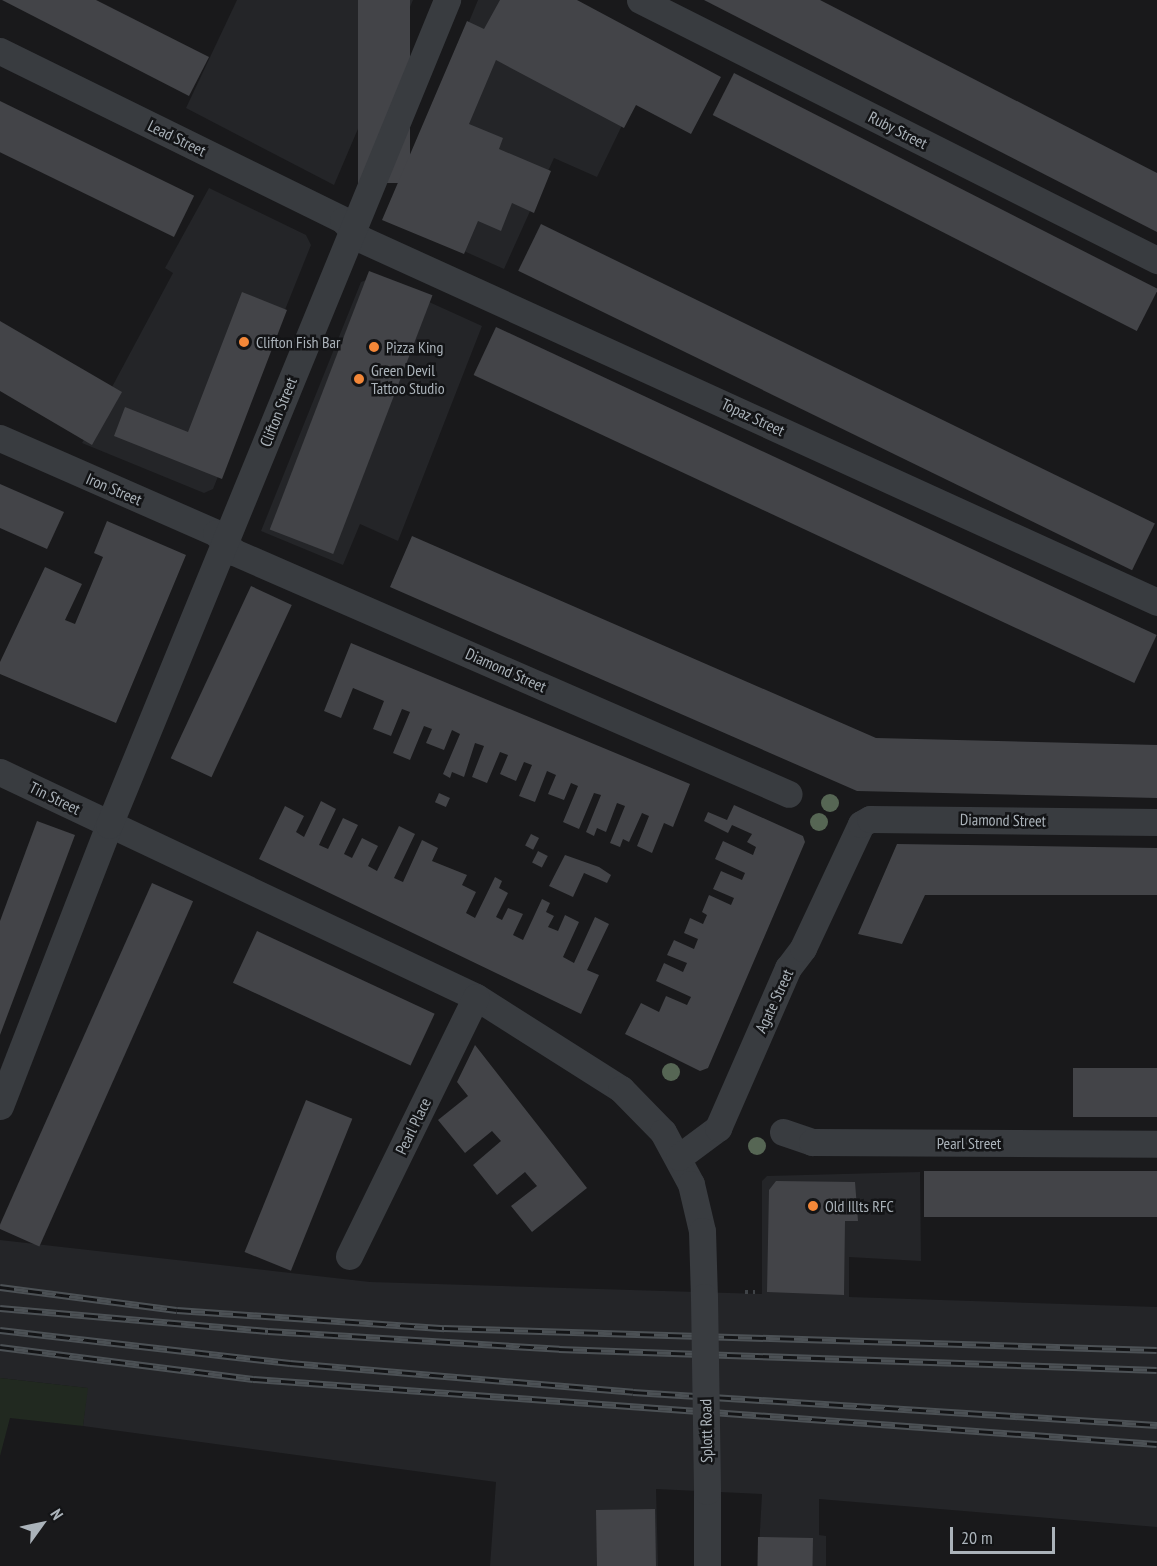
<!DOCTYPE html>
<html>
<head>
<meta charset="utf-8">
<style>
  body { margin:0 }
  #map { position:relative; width:1157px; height:1566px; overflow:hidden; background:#19191b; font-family:"PT Sans Narrow",sans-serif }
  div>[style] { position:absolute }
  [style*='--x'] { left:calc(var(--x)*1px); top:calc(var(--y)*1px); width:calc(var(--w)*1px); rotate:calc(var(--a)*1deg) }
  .built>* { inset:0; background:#242528 }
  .green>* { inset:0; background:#212920 }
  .building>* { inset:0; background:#434448; transform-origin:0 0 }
  .path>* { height:4px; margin-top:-2px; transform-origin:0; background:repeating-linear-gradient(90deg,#3f4347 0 3px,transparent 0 7.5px) }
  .street>* { height:27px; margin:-13.5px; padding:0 13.5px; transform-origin:13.5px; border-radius:13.5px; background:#393c40 }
  .rail>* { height:7px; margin-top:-3.5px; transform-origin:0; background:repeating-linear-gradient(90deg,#131416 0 14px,#4c5155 0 28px); box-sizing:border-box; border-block:2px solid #4c5155 }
  .street-bridge>* { height:27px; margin:-13.5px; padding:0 13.5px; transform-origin:13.5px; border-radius:13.5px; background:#393c40 }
  .trees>* { width:18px; height:18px; margin:-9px; border-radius:50%; background:#566654 }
  .dots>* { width:16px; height:16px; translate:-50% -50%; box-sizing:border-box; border:3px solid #131416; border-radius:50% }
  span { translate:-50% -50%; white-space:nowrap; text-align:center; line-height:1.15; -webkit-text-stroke:5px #131416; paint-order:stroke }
  .street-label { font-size:16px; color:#abb3ba }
  .poi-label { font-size:16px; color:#abb3ba }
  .left { translate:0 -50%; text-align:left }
  .north { position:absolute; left:12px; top:1494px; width:60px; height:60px; -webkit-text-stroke:4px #131416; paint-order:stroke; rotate:57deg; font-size:16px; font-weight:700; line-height:24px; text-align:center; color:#abb3ba }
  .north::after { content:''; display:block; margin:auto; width:21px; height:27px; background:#abb3ba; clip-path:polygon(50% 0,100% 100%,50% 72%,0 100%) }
  .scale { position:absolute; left:950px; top:1527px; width:105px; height:27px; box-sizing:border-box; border:3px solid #abb3ba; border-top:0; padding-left:8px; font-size:18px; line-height:21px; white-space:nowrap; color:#abb3ba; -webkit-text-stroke:4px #131416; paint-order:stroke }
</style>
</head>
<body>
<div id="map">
  <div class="built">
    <div style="clip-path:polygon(237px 0,413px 0,334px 185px,186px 108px)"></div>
    <div style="clip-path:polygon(478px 0,572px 0,661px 45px,597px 177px,554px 158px,504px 269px,388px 217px)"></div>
    <div style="clip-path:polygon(209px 188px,306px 235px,311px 245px,213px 489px,204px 493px,82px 443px,173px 273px,165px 268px)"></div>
    <div style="clip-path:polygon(374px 277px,482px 326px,398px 541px,360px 524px,343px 565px,261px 531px,361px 282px)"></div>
    <div style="clip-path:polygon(920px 1172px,921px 1261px,849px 1257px,849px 1297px,1157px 1307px,1157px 1527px,819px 1499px,819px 1535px,826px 1536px,826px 1566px,758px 1566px,762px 1494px,656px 1489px,658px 1566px,490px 1566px,496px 1482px,83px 1426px,87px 1388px,0 1378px,0 1240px,370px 1282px,762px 1294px,762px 1181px,767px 1176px)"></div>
  </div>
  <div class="green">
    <div style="clip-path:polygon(0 1378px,88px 1388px,83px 1426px,10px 1418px,0 1456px)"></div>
  </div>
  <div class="building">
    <div style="clip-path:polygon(2px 0,96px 0,209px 57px,189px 96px)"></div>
    <div style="left:358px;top:0;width:52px;height:183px"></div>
    <div style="clip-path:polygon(500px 0,577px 0,721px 77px,691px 134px,636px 105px,624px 128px,496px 60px,469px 124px,503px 138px,499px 149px,551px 171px,534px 213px,512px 203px,501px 231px,478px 221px,464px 254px,382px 220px,467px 21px,484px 29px)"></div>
    <div style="clip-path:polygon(704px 0,820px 0,1157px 173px,1157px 232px)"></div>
    <div style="left:734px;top:73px;width:476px;height:47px;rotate:27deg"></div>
    <div style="left:0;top:101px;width:216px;height:46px;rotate:26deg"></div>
    <div style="left:541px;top:224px;width:683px;height:52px;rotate:26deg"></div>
    <div style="left:369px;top:271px;width:68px;height:277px;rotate:21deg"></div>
    <div style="clip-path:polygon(242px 292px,287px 310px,222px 479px,114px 436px,125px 407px,188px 432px)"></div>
    <div style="clip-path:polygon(0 321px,122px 392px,92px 445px,0 391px)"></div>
    <div style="left:496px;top:327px;width:729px;height:53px;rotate:25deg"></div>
    <div style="clip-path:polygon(0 484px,64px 512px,47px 549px,0 528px)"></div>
    <div style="clip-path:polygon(107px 521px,186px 555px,116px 723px,0 674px,0 662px,45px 567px,82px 584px,65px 620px,75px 624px,103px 557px,94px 553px)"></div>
    <div style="clip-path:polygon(412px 536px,876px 738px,1157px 745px,1157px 798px,857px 791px,390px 587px)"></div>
    <div style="left:251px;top:586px;width:45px;height:190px;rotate:25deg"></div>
    <div style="clip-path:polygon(351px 643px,690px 784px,673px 827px,664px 823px,652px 853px,637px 846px,649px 816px,642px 813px,629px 842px,623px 839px,620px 847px,610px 843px,625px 806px,617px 803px,606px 832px,597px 828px,594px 836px,586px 832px,601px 795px,594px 793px,579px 829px,563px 822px,578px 786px,571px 783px,564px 800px,548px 794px,556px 775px,547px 771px,535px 802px,519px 796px,532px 765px,524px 762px,516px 781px,500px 774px,508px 755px,500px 752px,487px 783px,472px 777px,484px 746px,475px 743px,464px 777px,452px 772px,450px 778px,443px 774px,460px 734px,452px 730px,444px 750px,426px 743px,432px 729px,424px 726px,410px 760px,393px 753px,410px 712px,402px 709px,391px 736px,373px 729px,384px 701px,353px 688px,341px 718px,324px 711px)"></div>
    <div style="left:439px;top:793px;width:12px;height:10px;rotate:24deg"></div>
    <div style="clip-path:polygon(321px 801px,336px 809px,319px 845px,328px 849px,343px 818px,358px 825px,344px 854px,352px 858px,362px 838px,378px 846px,368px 866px,377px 871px,399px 826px,415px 834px,394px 878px,403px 882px,422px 840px,438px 848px,432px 861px,467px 875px,462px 885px,476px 892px,466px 913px,475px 918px,495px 877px,502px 881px,499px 888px,508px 893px,496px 917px,502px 920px,508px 908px,523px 914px,513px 935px,523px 940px,542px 899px,550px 903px,546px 912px,554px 916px,548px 927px,558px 931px,565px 915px,579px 922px,563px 957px,574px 963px,595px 917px,609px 924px,587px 970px,599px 975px,581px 1014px,259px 859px,285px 806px,304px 816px,296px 832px,304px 837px)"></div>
    <div style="clip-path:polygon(734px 805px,803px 836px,805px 842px,708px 1068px,700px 1071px,625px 1034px,641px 1003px,659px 1012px,666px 996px,687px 1005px,691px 997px,656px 981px,664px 963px,683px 972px,687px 963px,667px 955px,674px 940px,694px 949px,698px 939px,684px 933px,690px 918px,703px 924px,707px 915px,702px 912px,709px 895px,731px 905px,734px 898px,713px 889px,721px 871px,742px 880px,745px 873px,715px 859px,723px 841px,753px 855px,756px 847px,747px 842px,752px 834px,732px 825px,728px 833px,704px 821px,708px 812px,727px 820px)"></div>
    <div style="clip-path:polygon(37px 821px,75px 835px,0 1035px,0 921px)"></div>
    <div style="left:531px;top:834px;width:9px;height:13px;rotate:27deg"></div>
    <div style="clip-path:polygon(897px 844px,1157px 848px,1157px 895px,925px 895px,902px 944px,858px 934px)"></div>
    <div style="left:538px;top:851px;width:11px;height:13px;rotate:27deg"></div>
    <div style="clip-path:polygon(565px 855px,599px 867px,611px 875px,607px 883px,584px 873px,573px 897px,549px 886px)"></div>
    <div style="left:152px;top:883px;width:45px;height:378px;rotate:24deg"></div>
    <div style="left:257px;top:931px;width:196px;height:57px;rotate:25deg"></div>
    <div style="clip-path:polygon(475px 1045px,587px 1188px,532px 1232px,511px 1206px,537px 1186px,525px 1172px,497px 1195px,473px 1165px,501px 1141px,492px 1131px,465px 1153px,438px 1120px,468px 1096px,457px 1082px)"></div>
    <div style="left:1073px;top:1068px;width:84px;height:49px"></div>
    <div style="left:306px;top:1100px;width:50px;height:164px;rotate:22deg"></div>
    <div style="left:924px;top:1171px;width:233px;height:46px"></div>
    <div style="clip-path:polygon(776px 1181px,855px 1182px,858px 1221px,845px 1221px,844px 1295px,767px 1292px,769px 1190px)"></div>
    <div style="left:655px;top:1509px;width:57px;height:59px;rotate:89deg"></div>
    <div style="left:758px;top:1537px;width:55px;height:29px;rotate:1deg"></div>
  </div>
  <div class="path">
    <div style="--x:745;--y:1292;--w:10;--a:0"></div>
  </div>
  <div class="street">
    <div style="--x:640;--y:0;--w:579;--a:26.7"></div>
    <div style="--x:0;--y:51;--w:382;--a:26.2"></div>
    <div style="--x:343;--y:220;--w:26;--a:47"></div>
    <div style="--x:361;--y:239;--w:875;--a:24.51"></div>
    <div style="--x:0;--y:438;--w:236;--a:23.7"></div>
    <div style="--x:216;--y:533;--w:26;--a:47"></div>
    <div style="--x:234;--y:552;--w:605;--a:23.56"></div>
    <div style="--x:0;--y:772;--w:526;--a:25.3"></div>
    <div style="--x:476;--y:997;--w:172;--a:32.4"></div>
    <div style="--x:621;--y:1089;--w:60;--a:45.7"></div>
    <div style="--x:663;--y:1132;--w:59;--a:61.7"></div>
    <div style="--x:691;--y:1184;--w:48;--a:76.8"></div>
    <div style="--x:702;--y:1231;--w:66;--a:88.3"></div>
    <div style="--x:0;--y:1106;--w:301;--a:-68.8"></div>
    <div style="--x:109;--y:825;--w:892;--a:-67.72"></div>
    <div style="--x:783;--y:1132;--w:31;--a:19"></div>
    <div style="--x:812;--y:1142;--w:345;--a:0.3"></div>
    <div style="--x:679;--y:1157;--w:49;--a:-36.6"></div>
    <div style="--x:718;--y:1128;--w:175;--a:-66.4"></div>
    <div style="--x:788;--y:968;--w:25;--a:-53"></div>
    <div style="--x:803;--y:948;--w:137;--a:-64.9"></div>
    <div style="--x:861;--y:824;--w:10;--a:-29"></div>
    <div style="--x:870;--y:819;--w:287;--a:0.6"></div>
    <div style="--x:349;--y:1256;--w:288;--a:-63.9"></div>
    <div style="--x:707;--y:1491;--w:75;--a:90"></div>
  </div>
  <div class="rail">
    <div style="--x:0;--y:1287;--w:178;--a:7.4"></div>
    <div style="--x:177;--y:1310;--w:268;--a:3.9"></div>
    <div style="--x:444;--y:1328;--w:713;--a:1.77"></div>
    <div style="--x:0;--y:1308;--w:269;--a:4.9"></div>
    <div style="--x:268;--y:1331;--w:292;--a:3.5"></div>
    <div style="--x:559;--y:1349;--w:598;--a:2.01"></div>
    <div style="--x:0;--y:1330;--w:292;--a:6.5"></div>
    <div style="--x:290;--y:1363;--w:344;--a:4.8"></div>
    <div style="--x:633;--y:1392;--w:525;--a:3.6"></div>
    <div style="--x:0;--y:1347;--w:255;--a:7.2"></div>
    <div style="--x:253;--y:1379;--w:906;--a:4.11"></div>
  </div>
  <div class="street-bridge">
    <div style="--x:704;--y:1297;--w:194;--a:89.1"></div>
  </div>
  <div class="trees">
    <div style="left:830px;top:803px"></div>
    <div style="left:819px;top:822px"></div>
    <div style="left:671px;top:1072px"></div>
    <div style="left:757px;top:1146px"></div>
  </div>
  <div class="dots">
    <div style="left:244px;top:342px;background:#f38738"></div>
    <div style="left:374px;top:347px;background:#f38738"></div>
    <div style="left:359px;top:379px;background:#f38738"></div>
    <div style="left:813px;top:1206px;background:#f38738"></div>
  </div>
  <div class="street-label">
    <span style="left:898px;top:130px;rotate:27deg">Ruby Street</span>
    <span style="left:177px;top:138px;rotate:26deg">Lead Street</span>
    <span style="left:278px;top:412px;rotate:-68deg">Clifton Street</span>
    <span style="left:753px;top:417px;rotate:25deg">Topaz Street</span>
    <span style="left:114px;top:489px;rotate:23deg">Iron Street</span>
    <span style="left:506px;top:670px;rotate:24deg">Diamond Street</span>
    <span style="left:55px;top:798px;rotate:26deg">Tin Street</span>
    <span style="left:1003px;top:820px;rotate:1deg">Diamond Street</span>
    <span style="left:774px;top:1001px;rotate:-65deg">Agate Street</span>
    <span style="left:413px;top:1126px;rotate:-64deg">Pearl Place</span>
    <span style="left:969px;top:1143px">Pearl Street</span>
    <span style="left:706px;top:1431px;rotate:-91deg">Splott Road</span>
  </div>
  <div class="poi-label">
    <span class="left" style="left:256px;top:342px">Clifton Fish Bar</span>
    <span class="left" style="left:386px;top:347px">Pizza King</span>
    <span class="left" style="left:371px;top:379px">Green Devil<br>Tattoo Studio</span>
    <span class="left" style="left:825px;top:1206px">Old Illts RFC</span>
  </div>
  <div class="north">N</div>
  <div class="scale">20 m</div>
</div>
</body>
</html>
